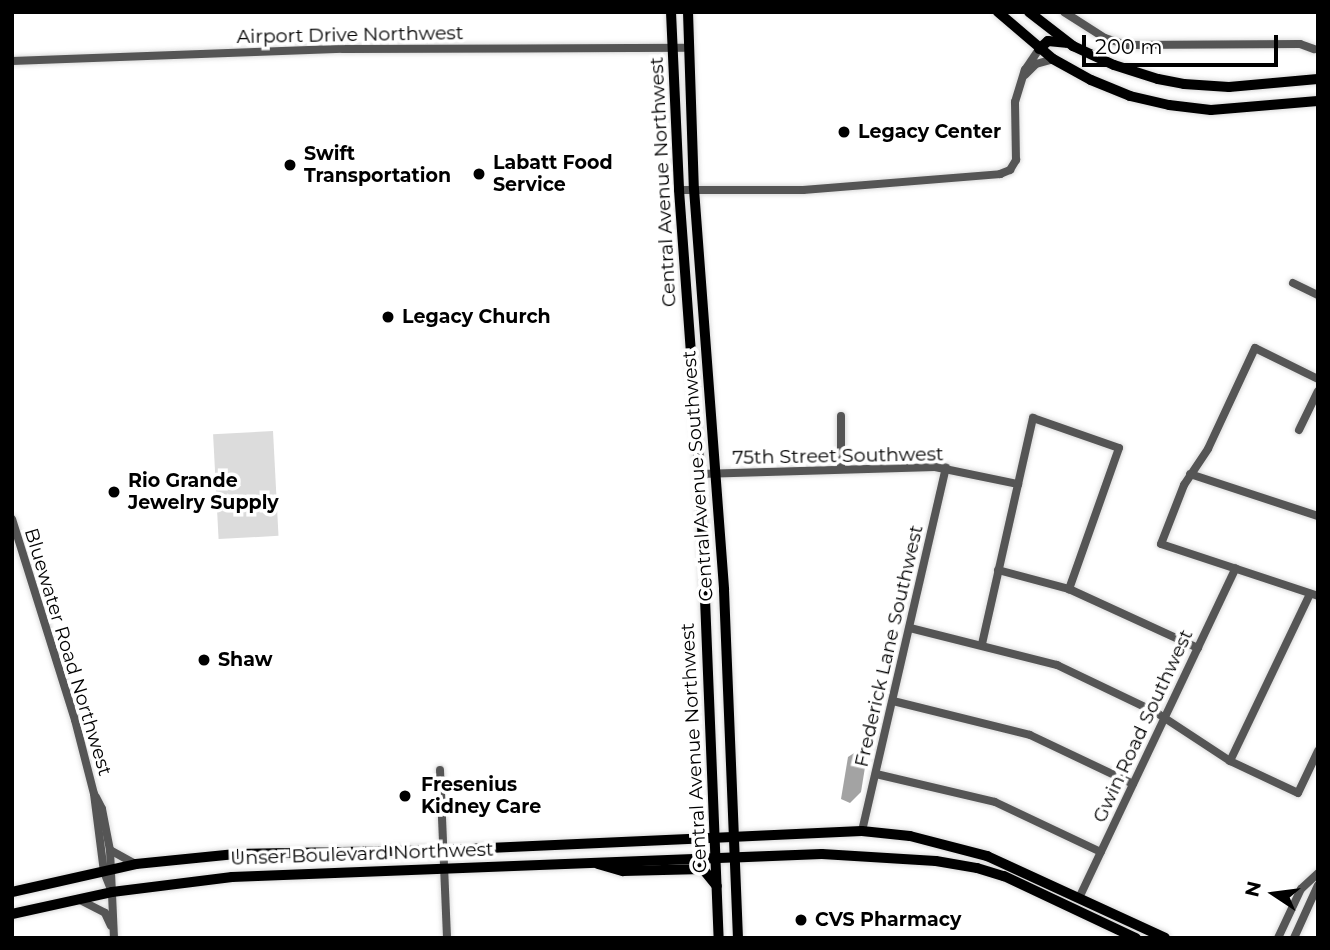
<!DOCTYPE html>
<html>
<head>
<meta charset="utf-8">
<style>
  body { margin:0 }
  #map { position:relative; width:1330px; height:950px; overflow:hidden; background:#fff; font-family:Montserrat,sans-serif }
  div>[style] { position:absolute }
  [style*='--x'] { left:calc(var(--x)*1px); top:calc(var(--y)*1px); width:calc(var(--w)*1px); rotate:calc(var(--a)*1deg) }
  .green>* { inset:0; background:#dcdcdc; transform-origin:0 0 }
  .water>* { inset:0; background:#a3a3a3 }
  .roads { filter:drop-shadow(0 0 2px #dbdbdb) drop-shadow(0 0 2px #dbdbdb) }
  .minor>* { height:8px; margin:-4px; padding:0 4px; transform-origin:4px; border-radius:4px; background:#555 }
  .major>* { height:10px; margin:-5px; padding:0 5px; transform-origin:5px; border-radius:5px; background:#000 }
  .dots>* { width:19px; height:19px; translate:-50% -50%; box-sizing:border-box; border:4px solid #fff; border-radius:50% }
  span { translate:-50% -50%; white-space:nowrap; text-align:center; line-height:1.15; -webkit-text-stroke:7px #fff; paint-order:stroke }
  .street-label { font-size:19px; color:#000 }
  .poi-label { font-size:19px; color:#000; font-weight:700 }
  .left { translate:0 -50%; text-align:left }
  .frame { position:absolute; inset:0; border:14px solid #000; pointer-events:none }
  .north { position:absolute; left:1239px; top:859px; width:70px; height:70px; -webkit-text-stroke:5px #fff; paint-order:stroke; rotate:283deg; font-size:19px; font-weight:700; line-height:28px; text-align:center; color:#000 }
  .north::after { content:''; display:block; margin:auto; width:24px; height:32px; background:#000; clip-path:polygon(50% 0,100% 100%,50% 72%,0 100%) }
  .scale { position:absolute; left:1082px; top:35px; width:196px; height:32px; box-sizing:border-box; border:4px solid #000; border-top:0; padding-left:9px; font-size:21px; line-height:24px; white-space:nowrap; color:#000; -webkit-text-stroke:5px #fff; paint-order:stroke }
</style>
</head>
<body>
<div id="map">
  <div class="green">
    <div style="left:273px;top:431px;width:105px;height:60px;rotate:87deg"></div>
  </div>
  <div class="water">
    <div style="clip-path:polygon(860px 749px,867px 755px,861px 792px,850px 803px,841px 799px,848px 757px)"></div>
  </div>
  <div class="roads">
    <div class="minor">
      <div style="--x:1064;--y:12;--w:49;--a:32.4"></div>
      <div style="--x:1105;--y:38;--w:22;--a:18"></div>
      <div style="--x:1126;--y:45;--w:174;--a:-0.3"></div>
      <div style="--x:1300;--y:44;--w:15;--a:20"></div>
      <div style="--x:12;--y:61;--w:331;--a:-2.1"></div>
      <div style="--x:343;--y:49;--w:346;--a:-0.2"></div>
      <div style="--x:1025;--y:75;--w:16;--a:-45"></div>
      <div style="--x:1036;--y:64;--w:18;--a:-16"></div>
      <div style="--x:679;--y:190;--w:124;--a:0"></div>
      <div style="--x:803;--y:190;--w:198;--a:-4.6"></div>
      <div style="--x:1000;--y:174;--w:11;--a:-22"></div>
      <div style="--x:1010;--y:170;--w:12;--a:-59"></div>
      <div style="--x:1016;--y:160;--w:58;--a:-91"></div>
      <div style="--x:1015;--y:102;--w:34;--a:-73"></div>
      <div style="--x:1025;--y:70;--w:25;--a:-56"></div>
      <div style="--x:1293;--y:283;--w:28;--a:26"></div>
      <div style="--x:1318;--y:379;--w:70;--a:-153.8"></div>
      <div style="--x:1255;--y:348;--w:111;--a:115"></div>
      <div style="--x:1208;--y:449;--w:43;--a:123.7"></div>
      <div style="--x:1184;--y:485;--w:63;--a:111.3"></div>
      <div style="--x:1161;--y:544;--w:165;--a:18.3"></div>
      <div style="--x:1299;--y:430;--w:43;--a:-64"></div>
      <div style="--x:841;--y:468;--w:52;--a:-90"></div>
      <div style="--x:700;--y:474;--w:235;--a:-1.7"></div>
      <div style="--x:935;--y:467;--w:85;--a:11.6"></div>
      <div style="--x:1190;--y:474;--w:135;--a:18.2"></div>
      <div style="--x:12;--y:519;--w:211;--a:72.6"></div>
      <div style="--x:75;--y:720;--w:76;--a:75.6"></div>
      <div style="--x:94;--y:794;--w:79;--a:82.7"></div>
      <div style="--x:104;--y:872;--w:22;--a:68"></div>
      <div style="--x:998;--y:570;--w:73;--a:15"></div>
      <div style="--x:1069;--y:589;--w:142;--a:24.6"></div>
      <div style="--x:910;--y:628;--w:152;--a:14.1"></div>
      <div style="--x:1057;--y:665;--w:111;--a:25.6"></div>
      <div style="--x:1157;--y:713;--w:87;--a:33.3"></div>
      <div style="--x:1230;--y:761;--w:75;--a:25.2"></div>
      <div style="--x:1298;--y:793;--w:47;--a:-64.5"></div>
      <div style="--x:982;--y:644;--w:232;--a:-77.3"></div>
      <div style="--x:1033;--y:418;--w:91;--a:19.2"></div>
      <div style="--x:1119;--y:448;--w:150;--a:109.5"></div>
      <div style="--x:893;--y:701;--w:141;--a:13.9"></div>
      <div style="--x:1030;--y:735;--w:114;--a:25.4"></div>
      <div style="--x:1230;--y:761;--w:185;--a:-64.4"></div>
      <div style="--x:440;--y:770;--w:168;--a:87.6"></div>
      <div style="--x:876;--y:774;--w:122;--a:13.2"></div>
      <div style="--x:995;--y:802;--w:117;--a:25.3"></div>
      <div style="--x:96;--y:797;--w:13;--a:63"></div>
      <div style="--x:102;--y:809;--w:42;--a:79"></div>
      <div style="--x:110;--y:850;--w:88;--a:87.4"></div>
      <div style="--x:862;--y:831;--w:373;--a:-77"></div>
      <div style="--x:110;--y:850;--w:29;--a:29"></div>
      <div style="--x:1079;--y:898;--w:365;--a:-64.6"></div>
      <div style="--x:80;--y:900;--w:28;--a:27"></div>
      <div style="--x:105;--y:913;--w:14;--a:65"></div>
      <div style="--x:1278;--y:938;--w:54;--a:-64.9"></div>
      <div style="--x:1301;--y:889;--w:23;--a:-43"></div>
      <div style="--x:1294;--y:938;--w:58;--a:-65.6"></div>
    </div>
    <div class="major">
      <div style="--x:671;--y:12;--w:178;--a:87.4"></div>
      <div style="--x:679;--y:190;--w:285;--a:85.8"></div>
      <div style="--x:700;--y:474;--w:464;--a:87.7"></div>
      <div style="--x:688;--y:12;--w:177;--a:88.1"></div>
      <div style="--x:694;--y:189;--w:402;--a:85.7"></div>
      <div style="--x:724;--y:590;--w:348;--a:87.7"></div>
      <div style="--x:998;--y:12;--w:72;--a:40.5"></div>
      <div style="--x:1053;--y:59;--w:43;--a:28.9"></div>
      <div style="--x:1091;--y:80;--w:42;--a:22.3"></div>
      <div style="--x:1130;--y:96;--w:40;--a:13"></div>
      <div style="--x:1169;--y:105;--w:42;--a:6.8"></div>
      <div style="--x:1211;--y:110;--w:107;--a:-4.8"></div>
      <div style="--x:1029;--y:12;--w:56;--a:37.7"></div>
      <div style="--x:1073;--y:46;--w:45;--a:24.9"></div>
      <div style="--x:1114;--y:65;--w:46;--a:17.7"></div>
      <div style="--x:1158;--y:79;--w:26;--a:11"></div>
      <div style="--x:1184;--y:84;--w:45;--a:3.8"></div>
      <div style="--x:1229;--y:87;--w:89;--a:-5.1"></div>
      <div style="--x:1039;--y:49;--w:12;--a:-42"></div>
      <div style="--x:1048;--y:41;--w:18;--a:6"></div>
      <div style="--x:598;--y:864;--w:26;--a:16"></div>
      <div style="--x:623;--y:871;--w:80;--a:-1.4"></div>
      <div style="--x:703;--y:869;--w:22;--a:51"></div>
      <div style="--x:12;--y:892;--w:127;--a:-12.7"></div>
      <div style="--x:136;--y:864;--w:100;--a:-5.7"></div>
      <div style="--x:236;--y:854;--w:208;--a:-1.1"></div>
      <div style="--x:444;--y:850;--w:418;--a:-2.6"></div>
      <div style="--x:862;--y:831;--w:48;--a:5.9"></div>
      <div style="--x:910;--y:836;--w:80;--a:14.6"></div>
      <div style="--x:987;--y:856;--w:196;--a:24.7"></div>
      <div style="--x:12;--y:914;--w:102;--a:-12.4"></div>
      <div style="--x:112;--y:892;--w:121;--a:-7.1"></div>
      <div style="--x:232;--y:877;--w:590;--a:-2.23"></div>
      <div style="--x:822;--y:854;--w:114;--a:3.5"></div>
      <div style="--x:936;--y:861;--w:42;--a:9.7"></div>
      <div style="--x:977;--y:868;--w:28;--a:17"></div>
      <div style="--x:1004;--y:876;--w:146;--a:25.2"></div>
    </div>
  </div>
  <div class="dots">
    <div style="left:844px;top:132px;background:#000"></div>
    <div style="left:290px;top:165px;background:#000"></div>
    <div style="left:479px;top:174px;background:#000"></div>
    <div style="left:388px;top:317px;background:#000"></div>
    <div style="left:114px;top:492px;background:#000"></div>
    <div style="left:204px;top:660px;background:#000"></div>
    <div style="left:405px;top:796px;background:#000"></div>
    <div style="left:801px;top:920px;background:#000"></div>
  </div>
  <div class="street-label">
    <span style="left:350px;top:35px;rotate:-1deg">Airport Drive Northwest</span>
    <span style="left:663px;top:182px;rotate:-93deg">Central Avenue Northwest</span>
    <span style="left:838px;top:456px;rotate:-1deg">75th Street Southwest</span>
    <span style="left:698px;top:476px;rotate:-94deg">Central Avenue Southwest</span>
    <span style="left:889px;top:646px;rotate:-77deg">Frederick Lane Southwest</span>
    <span style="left:68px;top:652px;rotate:73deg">Bluewater Road Northwest</span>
    <span style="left:1143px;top:726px;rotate:-65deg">Gwin Road Southwest</span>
    <span style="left:694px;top:748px;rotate:-93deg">Central Avenue Northwest</span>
    <span style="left:362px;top:854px;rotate:-2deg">Unser Boulevard Northwest</span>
  </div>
  <div class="poi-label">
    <span class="left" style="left:858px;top:132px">Legacy Center</span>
    <span class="left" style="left:304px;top:165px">Swift<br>Transportation</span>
    <span class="left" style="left:493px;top:174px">Labatt Food<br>Service</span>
    <span class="left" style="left:402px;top:317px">Legacy Church</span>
    <span class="left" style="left:128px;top:492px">Rio Grande<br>Jewelry Supply</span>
    <span class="left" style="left:218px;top:660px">Shaw</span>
    <span class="left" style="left:421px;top:796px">Fresenius<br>Kidney Care</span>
    <span class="left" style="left:815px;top:920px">CVS Pharmacy</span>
  </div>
  <div class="frame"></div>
  <div class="north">N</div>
  <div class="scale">200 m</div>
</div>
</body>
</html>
